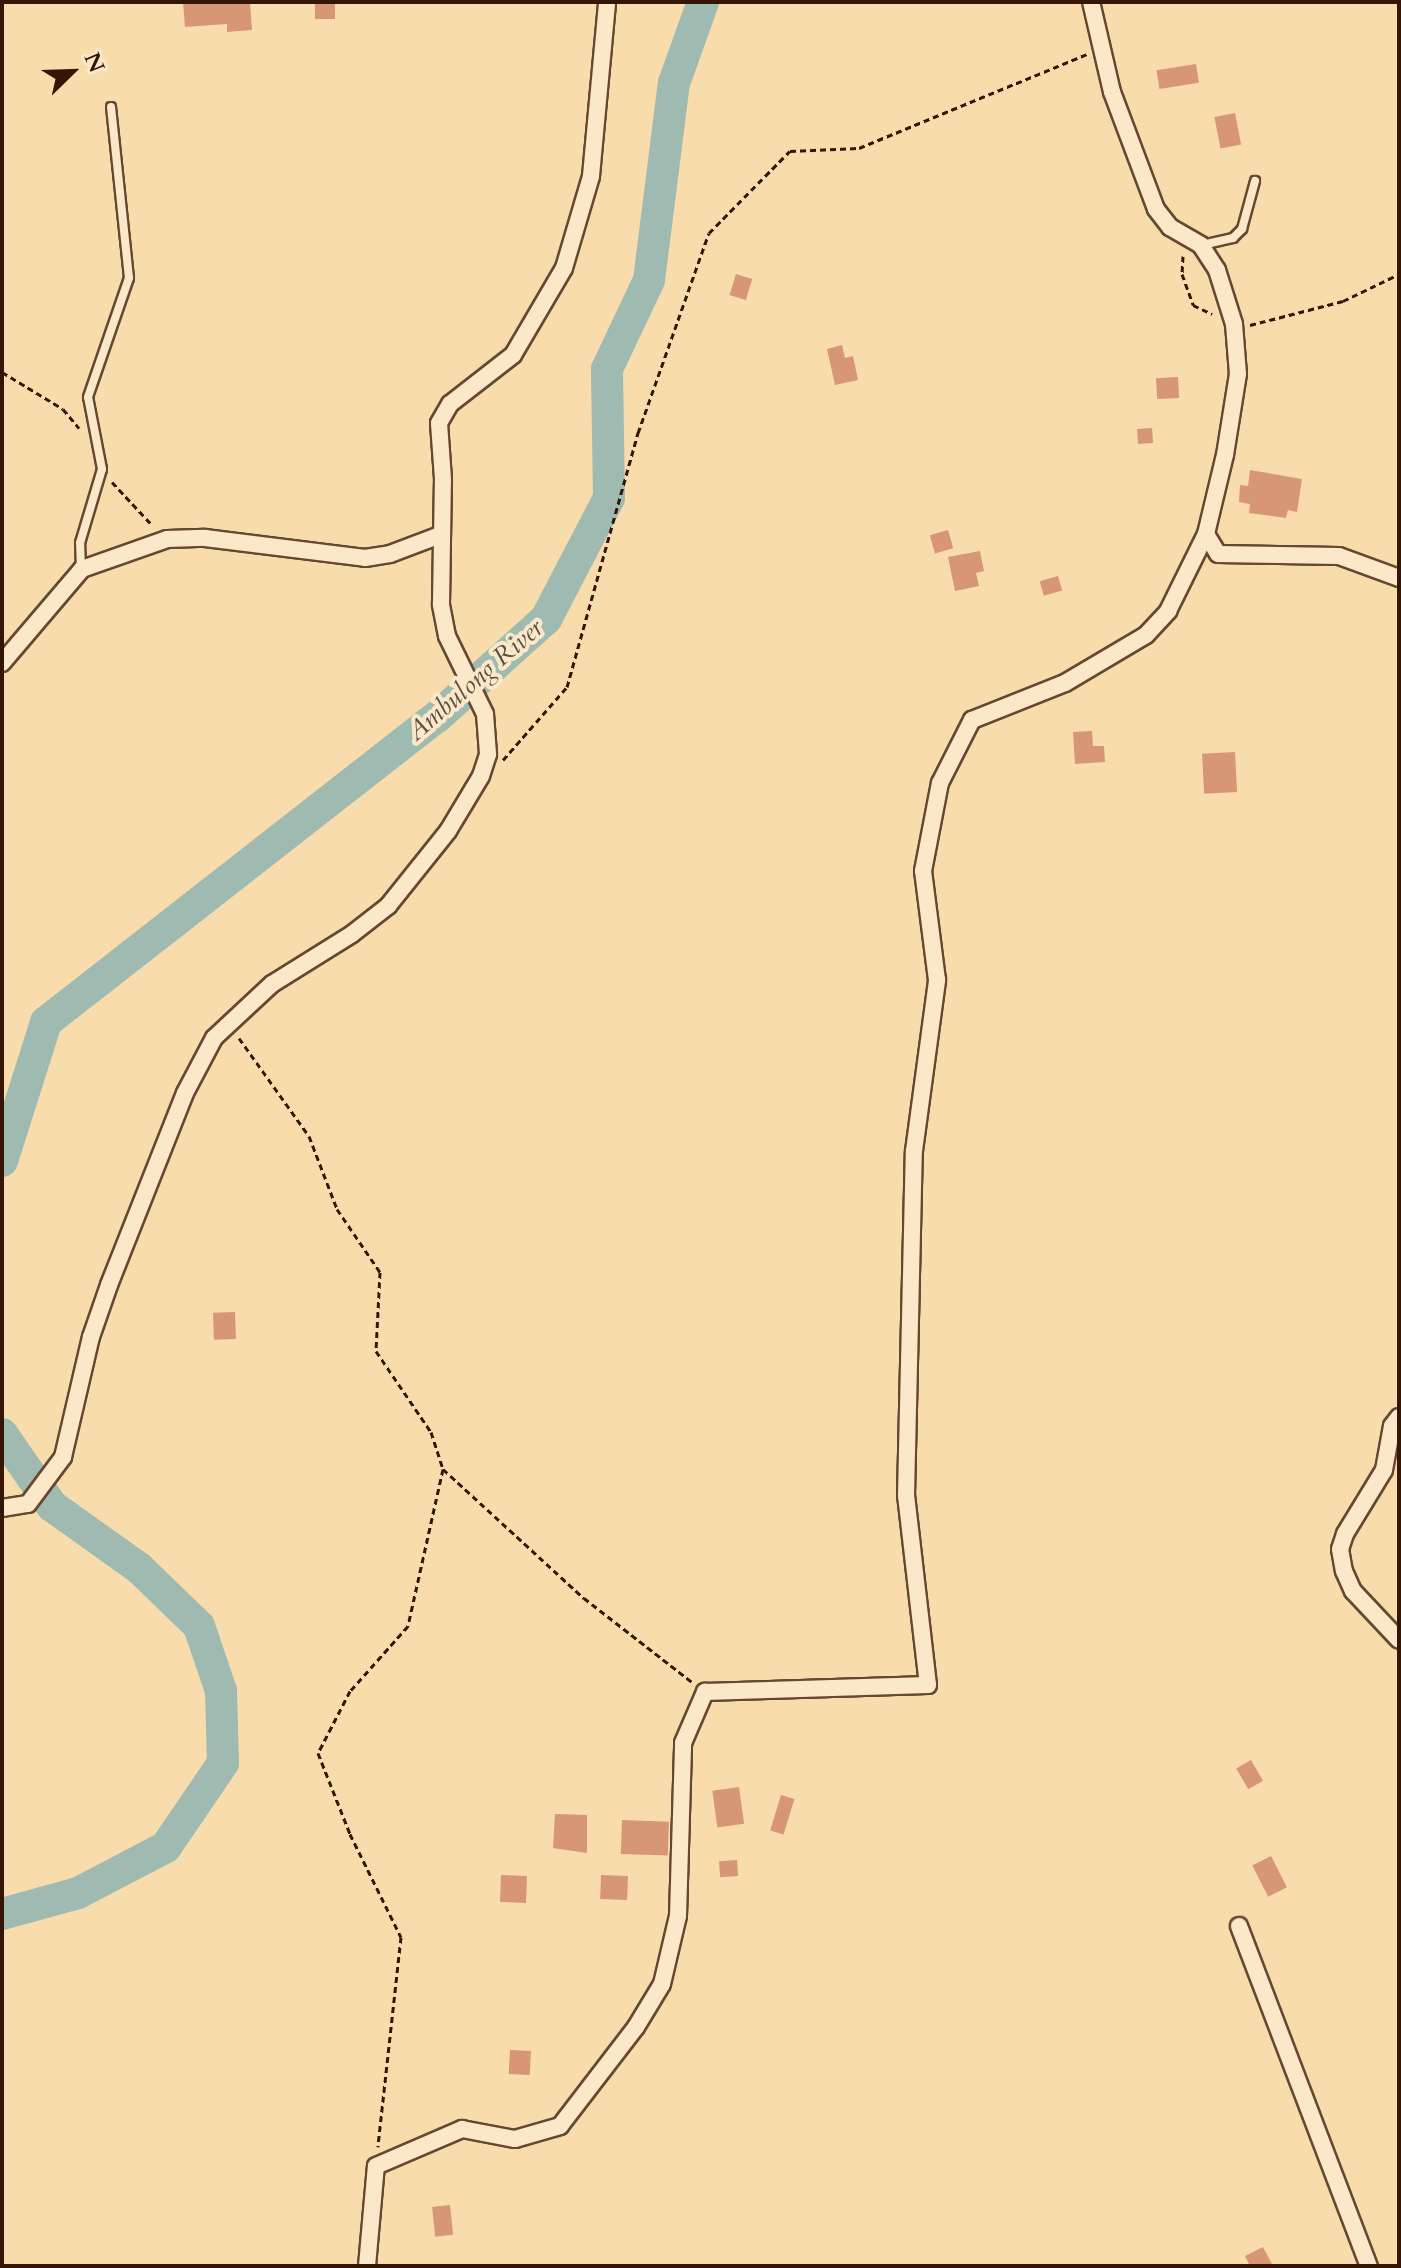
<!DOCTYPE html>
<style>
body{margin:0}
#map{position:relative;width:1401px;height:2268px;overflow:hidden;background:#f8dcac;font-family:Cardo,serif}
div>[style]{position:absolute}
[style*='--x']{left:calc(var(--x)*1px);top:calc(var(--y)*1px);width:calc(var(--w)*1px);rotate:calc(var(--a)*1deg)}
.river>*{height:32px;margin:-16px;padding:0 16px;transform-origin:16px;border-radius:16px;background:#9fbab1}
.building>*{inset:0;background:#d79775;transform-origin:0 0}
.path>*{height:3px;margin-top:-1.5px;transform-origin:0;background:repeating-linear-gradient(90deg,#351606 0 6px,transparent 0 10px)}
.roads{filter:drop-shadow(2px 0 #664830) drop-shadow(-2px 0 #664830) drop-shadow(0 2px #664830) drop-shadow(0 -2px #664830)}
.service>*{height:8px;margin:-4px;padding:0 4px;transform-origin:4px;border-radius:4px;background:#fae8c9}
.minor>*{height:16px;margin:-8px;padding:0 8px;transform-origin:8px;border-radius:8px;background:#fae8c9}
span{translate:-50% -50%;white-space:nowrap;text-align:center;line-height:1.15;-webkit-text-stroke:8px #fae8c9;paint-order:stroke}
.water-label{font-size:26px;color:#5a4f42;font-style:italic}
.frame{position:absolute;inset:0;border:4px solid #351606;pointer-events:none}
.north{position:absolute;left:32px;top:32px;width:80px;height:80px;-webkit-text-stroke:6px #fae8c9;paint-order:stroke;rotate:67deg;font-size:22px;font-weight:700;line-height:32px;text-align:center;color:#351606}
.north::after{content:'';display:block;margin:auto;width:28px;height:36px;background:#351606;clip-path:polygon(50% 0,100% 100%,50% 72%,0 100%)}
</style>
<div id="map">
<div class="river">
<i style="--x:2;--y:1161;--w:146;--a:-72.4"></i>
<i style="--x:46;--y:1022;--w:496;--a:-38"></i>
<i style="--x:437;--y:717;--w:147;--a:-42"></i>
<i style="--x:546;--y:619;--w:136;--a:-62.5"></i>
<i style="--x:609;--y:498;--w:129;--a:-90.9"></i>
<i style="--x:607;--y:369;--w:98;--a:-64.7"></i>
<i style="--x:649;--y:280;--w:199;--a:-82.8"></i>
<i style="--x:674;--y:83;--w:86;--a:-70.3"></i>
<i style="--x:2;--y:1434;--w:88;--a:55.2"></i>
<i style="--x:52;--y:1506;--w:107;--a:35.5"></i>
<i style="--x:139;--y:1568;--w:83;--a:44"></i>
<i style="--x:199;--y:1626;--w:69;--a:71.3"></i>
<i style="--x:221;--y:1691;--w:72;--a:88.4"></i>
<i style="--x:223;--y:1763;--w:102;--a:124.2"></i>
<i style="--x:166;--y:1847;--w:99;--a:152.4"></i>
<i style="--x:78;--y:1893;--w:79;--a:164.6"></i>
</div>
<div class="building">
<i style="clip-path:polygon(183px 2px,250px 2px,252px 30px,227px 32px,227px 24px,185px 27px)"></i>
<i style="left:315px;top:2px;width:20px;height:17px"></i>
<i style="left:1196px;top:64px;width:19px;height:40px;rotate:81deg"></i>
<i style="left:1235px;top:113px;width:32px;height:21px;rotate:79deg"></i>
<i style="left:736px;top:274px;width:17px;height:22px;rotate:17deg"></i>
<i style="clip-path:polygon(842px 345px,845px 358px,853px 356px,858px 380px,835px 385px,827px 349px)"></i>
<i style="left:1178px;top:377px;width:21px;height:22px;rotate:87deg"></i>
<i style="left:1152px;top:428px;width:15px;height:15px;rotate:86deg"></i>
<i style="clip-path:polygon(1250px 470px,1302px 479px,1297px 512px,1288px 510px,1286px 518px,1249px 513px,1250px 504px,1239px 502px,1240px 485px,1248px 486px)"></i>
<i style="left:948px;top:530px;width:19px;height:19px;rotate:74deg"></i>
<i style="clip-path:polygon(980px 551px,984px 571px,976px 573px,979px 586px,955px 591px,948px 557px)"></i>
<i style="left:1058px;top:576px;width:15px;height:19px;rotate:74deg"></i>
<i style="clip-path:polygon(1092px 731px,1093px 746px,1104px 746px,1105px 762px,1075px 764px,1073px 732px)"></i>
<i style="left:1235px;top:752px;width:40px;height:33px;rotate:87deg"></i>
<i style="left:235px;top:1312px;width:27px;height:22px;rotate:88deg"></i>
<i style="left:1251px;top:1760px;width:24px;height:17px;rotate:60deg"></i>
<i style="left:739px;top:1787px;width:37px;height:27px;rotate:82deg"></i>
<i style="left:781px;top:1795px;width:14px;height:37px;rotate:17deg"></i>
<i style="clip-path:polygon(555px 1814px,587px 1815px,587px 1853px,553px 1848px)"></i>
<i style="left:622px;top:1820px;width:47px;height:34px;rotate:2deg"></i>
<i style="left:1271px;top:1856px;width:35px;height:21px;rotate:63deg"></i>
<i style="left:737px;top:1860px;width:16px;height:18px;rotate:86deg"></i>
<i style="left:501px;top:1875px;width:26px;height:27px;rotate:2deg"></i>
<i style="left:601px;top:1875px;width:27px;height:24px;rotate:2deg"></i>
<i style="left:510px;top:2050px;width:21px;height:24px;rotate:3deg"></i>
<i style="left:450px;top:2205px;width:30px;height:18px;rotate:84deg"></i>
<i style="clip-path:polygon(1263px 2247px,1273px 2266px,1250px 2266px,1245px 2256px)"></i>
</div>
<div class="path">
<i style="--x:1183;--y:256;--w:18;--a:93"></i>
<i style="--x:1182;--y:274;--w:33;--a:70"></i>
<i style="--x:1193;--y:305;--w:21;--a:25"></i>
<i style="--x:1250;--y:325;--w:96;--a:-14.5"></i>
<i style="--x:1343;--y:301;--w:62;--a:-25.7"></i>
<i style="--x:2;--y:372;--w:71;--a:31.2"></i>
<i style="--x:63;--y:409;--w:25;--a:50"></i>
<i style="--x:112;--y:482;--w:60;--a:47"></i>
<i style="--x:503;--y:760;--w:97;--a:-48.8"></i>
<i style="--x:567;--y:687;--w:264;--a:-74.4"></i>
<i style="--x:638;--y:433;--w:212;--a:-70.5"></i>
<i style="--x:709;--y:233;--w:115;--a:-45.4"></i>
<i style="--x:790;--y:151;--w:69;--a:-2.5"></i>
<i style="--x:859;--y:148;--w:247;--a:-22.4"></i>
<i style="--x:239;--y:1038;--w:120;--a:54.5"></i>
<i style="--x:309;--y:1136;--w:78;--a:69"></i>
<i style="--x:337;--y:1209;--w:76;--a:55.7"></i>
<i style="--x:380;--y:1272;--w:79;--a:92.9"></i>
<i style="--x:376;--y:1351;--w:98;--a:55.8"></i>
<i style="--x:431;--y:1432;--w:39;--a:72"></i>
<i style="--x:443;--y:1469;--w:161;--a:102.6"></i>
<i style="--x:408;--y:1626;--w:87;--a:131.7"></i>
<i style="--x:350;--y:1691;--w:70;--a:117.3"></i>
<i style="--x:318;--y:1753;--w:87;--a:68.4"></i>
<i style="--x:350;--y:1834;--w:115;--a:63.7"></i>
<i style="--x:401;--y:1937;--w:211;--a:96.3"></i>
<i style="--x:443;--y:1469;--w:191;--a:42.5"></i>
<i style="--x:584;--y:1598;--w:137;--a:37.9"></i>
</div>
<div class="roads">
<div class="service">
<i style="--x:1202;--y:245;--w:32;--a:-13"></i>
<i style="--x:1233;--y:238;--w:13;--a:-45"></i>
<i style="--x:1242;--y:229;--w:50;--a:-74.8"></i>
<i style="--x:81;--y:569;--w:26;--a:-92"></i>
<i style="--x:80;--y:543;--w:77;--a:-73.4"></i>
<i style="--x:102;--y:469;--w:73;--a:-101"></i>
<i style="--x:88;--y:397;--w:126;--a:-71"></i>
<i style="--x:129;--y:278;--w:172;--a:-96"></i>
</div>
<div class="minor">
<i style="--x:1206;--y:534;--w:23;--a:59"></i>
<i style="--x:1218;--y:554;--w:121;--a:0.9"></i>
<i style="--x:1339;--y:556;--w:64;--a:20.1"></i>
<i style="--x:2;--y:663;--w:123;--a:-49.6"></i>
<i style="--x:82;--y:569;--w:90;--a:-19.4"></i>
<i style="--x:167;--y:539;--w:38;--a:-2"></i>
<i style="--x:205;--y:538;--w:161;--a:7.1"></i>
<i style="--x:365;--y:558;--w:25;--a:-9"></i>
<i style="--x:390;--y:554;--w:53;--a:-20.8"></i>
<i style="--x:1399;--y:1417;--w:11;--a:128"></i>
<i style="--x:1392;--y:1426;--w:45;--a:100.3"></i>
<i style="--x:1384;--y:1470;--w:75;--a:121.4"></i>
<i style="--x:1345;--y:1534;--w:16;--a:108"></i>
<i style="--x:1340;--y:1549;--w:22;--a:80"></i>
<i style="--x:1344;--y:1571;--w:22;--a:66"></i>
<i style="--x:1353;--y:1591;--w:67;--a:46.8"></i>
<i style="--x:2;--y:1508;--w:26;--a:-9"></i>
<i style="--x:28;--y:1504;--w:59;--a:-53.3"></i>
<i style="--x:63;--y:1457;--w:123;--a:-76.9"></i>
<i style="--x:91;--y:1337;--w:55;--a:-70.9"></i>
<i style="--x:109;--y:1285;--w:206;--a:-68.4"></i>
<i style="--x:185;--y:1093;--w:62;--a:-62.2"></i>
<i style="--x:214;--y:1038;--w:79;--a:-43"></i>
<i style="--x:272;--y:984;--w:94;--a:-32"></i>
<i style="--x:352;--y:934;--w:46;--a:-37.9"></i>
<i style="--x:388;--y:906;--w:96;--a:-51.3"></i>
<i style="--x:448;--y:831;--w:64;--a:-59"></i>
<i style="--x:481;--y:776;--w:23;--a:-72"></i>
<i style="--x:488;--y:754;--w:40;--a:-94.3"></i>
<i style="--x:485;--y:714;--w:87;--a:-116"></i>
<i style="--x:447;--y:636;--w:33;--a:-101"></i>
<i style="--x:441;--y:604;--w:125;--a:-89.1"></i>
<i style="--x:443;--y:479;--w:56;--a:-94.1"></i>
<i style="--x:439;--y:423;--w:22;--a:-60"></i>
<i style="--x:450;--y:404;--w:80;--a:-37.9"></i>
<i style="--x:513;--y:355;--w:101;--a:-59.6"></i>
<i style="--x:564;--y:268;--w:96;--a:-73.6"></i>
<i style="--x:591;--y:176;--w:175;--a:-84.7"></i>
<i style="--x:1239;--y:1926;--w:364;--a:69.1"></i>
<i style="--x:367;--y:2266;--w:100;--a:-84.9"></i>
<i style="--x:376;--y:2166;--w:94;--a:-23.3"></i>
<i style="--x:462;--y:2129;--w:54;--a:10.7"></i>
<i style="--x:515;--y:2139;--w:47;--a:-16.1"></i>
<i style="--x:560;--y:2126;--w:125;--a:-52.5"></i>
<i style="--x:636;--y:2027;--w:50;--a:-58.8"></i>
<i style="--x:662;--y:1984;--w:70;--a:-76.8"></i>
<i style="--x:678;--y:1916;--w:173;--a:-88.3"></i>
<i style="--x:683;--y:1743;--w:56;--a:-66.7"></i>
<i style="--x:705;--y:1692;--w:223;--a:-1.8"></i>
<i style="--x:928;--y:1685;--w:190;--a:-96.6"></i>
<i style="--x:906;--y:1496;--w:345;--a:-88.7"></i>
<i style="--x:914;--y:1151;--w:173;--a:-82.3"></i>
<i style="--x:937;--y:980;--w:110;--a:-97.3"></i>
<i style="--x:923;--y:871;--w:90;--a:-79.1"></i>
<i style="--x:940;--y:783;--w:71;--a:-63.1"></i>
<i style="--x:972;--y:720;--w:100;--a:-21.7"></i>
<i style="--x:1065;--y:683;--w:94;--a:-30.7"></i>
<i style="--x:1146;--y:635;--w:33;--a:-47"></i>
<i style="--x:1168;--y:611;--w:86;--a:-63.7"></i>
<i style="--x:1206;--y:534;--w:81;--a:-76.5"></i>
<i style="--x:1225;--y:455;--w:82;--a:-80.9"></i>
<i style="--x:1238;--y:374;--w:50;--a:-94.6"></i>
<i style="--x:1234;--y:324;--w:57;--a:-107.5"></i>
<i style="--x:1217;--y:270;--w:30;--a:-123"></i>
<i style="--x:1201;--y:245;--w:36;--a:-150"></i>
<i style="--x:1170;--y:227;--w:23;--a:-128"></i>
<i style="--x:1156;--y:209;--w:125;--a:-110.6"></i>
<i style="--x:1112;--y:92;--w:92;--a:-103.1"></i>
</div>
</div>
<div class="water-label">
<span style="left:475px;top:680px;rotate:-41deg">Ambulong River</span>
</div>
<div class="frame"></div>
<div class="north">N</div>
</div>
